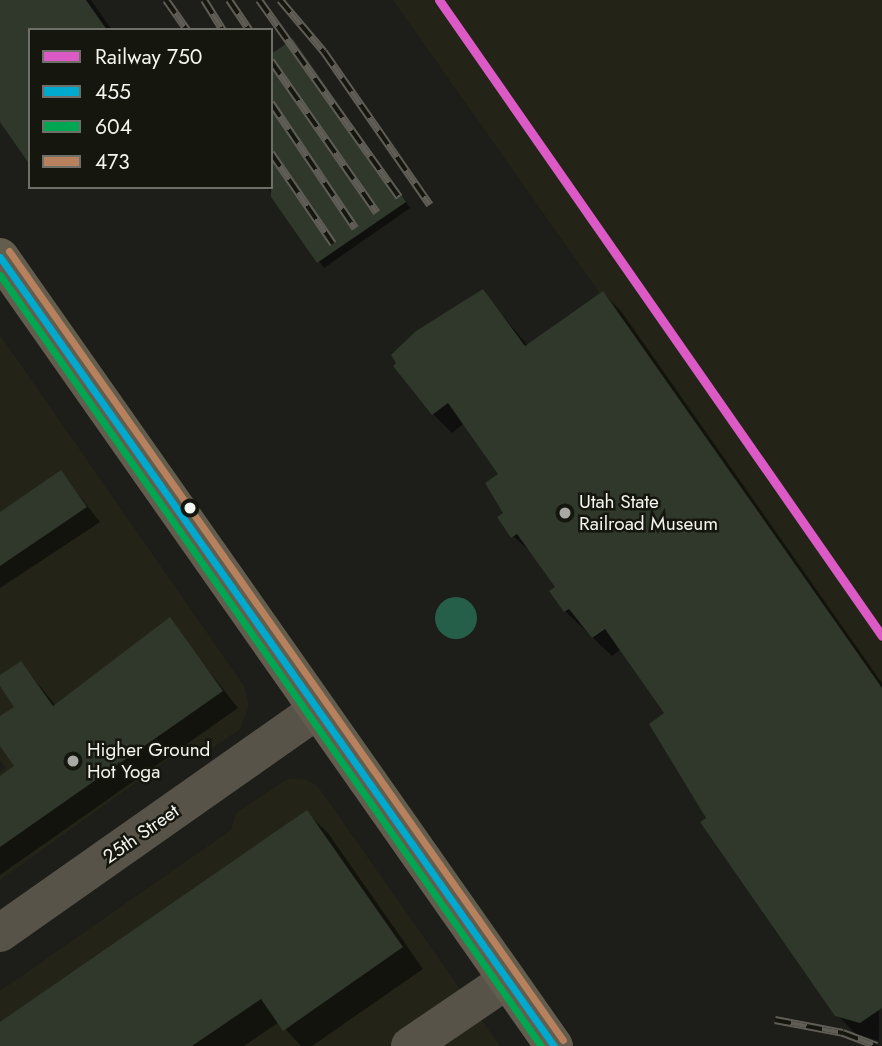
<!DOCTYPE html>
<style>
body{margin:0}
#map{position:relative;width:882px;height:1046px;overflow:hidden;background:#1d1d19;font-family:Jost,sans-serif}
div>[style]{position:absolute}
[style*='--x']{left:calc(var(--x)*1px);top:calc(var(--y)*1px);width:calc(var(--w)*1px);rotate:calc(var(--a)*1deg)}
.built>*{inset:0;background:#232417}
.water>*{inset:0;background:#265f49}
.round{border-radius:50%}
.shadow>*{inset:0;background:#0007}
.building>*{inset:0;background:#2f382b}
.minor>*{height:38px;margin:-19px;padding:0 19px;transform-origin:19px;border-radius:19px;background:#585348}
.major>*{height:38px;margin:-19px;padding:0 19px;transform-origin:19px;border-radius:19px;background:#635d4e}
.rail>*{height:8px;margin-top:-4px;transform-origin:0;background:repeating-linear-gradient(90deg,#15160e 0 16px,#5f5d55 0 32px);box-sizing:border-box;border-block:2px solid #5f5d55}
.bus-1>*{height:7px;margin:-3.5px;padding:0 3.5px;transform-origin:3.5px;border-radius:3.5px;background:#00a9ce}
.bus-2>*{height:7px;margin:-3.5px;padding:0 3.5px;transform-origin:3.5px;border-radius:3.5px;background:#00a651}
.bus-3>*{height:7px;margin:-3.5px;padding:0 3.5px;transform-origin:3.5px;border-radius:3.5px;background:#b6815c}
.rail-1>*{height:9px;margin:-4.5px;padding:0 4.5px;transform-origin:4.5px;border-radius:4.5px;background:#db5ac5}
.dots>*{width:19px;height:19px;translate:-50% -50%;box-sizing:border-box;border:4px solid #15160e;border-radius:50%}
span{translate:-50% -50%;white-space:nowrap;text-align:center;line-height:1.15;-webkit-text-stroke:5px #15160e;paint-order:stroke}
.poi-label{font-size:19px;color:#f4f5ef}
.left{translate:0 -50%;text-align:left}
.street-label{font-size:19px;color:#f4f5ef}
.legend{position:absolute;left:28px;top:28px;width:245px;height:161px;box-sizing:border-box;background:#15160e;border:2px solid #6e6f68;margin:0;padding:9px 12px;list-style:none;font-size:21px;color:#f4f5ef}
.legend li{display:flex;align-items:center;gap:14px;height:35px}
.legend b{width:35px;border:2px solid #6e6f68}
</style>
<div id="map">
<div class="built">
<i style="clip-path:polygon(393px 0,882px 0,882px 694px)"></i>
<i style="clip-path:polygon(0 335px,244px 686px,249px 705px,240px 729px,199px 758px,176px 754px,0 880px,0 773px,6px 768px,0 760px)"></i>
<i style="clip-path:polygon(303px 778px,317px 785px,500px 1046px,0 1046px,0 991px,231px 830px,236px 813px,287px 779px)"></i>
</div>
<div class="water">
<i class="round" style="left:435px;top:597px;width:42px;height:42px"></i>
</div>
<div class="shadow">
<i style="clip-path:polygon(0 0,91px 0,112px 30px,30px 30px,0 119px)"></i>
<i style="clip-path:polygon(298px 47px,410px 208px,324px 268px,267px 187px,271px 187px)"></i>
<i style="clip-path:polygon(483px 292px,528px 346px,603px 293px,621px 311px,882px 683px,879px 1041px,856px 1034px,836px 1014px,708px 819px,667px 714px,621px 649px,612px 656px,565px 611px,552px 592px,557px 587px,533px 554px,513px 536px,501px 474px,464px 423px,452px 433px,433px 414px)"></i>
<i style="clip-path:polygon(61px 472px,100px 522px,0 588px,0 515px)"></i>
<i style="clip-path:polygon(169px 620px,238px 708px,0 875px,0 778px,16px 767px,0 743px,0 718px,17px 707px,0 677px,21px 663px,56px 706px)"></i>
<i style="clip-path:polygon(306px 812px,328px 833px,423px 969px,312px 1046px,301px 1046px,279px 1022px,244px 1046px,0 1046px,0 1024px)"></i>
</div>
<div class="building">
<i style="clip-path:polygon(0 0,86px 0,107px 30px,30px 30px,30px 165px,0 122px)"></i>
<i style="clip-path:polygon(293px 39px,406px 202px,317px 263px,271px 197px,271px 54px)"></i>
<i style="clip-path:polygon(483px 289px,525px 346px,603px 291px,882px 688px,882px 1008px,860px 1023px,835px 1016px,700px 822px,706px 818px,649px 724px,664px 713px,605px 629px,592px 638px,569px 609px,564px 612px,549px 591px,555px 587px,517px 534px,511px 538px,497px 517px,503px 513px,485px 483px,498px 474px,448px 403px,432px 415px,393px 366px,396px 363px,391px 355px,416px 331px)"></i>
<i style="clip-path:polygon(61px 470px,87px 507px,0 566px,0 512px)"></i>
<i style="clip-path:polygon(170px 617px,223px 691px,0 847px,0 776px,14px 766px,0 746px,0 716px,14px 707px,0 686px,0 675px,21px 661px,53px 706px)"></i>
<i style="clip-path:polygon(307px 810px,403px 947px,283px 1031px,261px 999px,192px 1046px,0 1046px,0 1022px)"></i>
</div>
<div class="minor">
<i style="--x:0;--y:933;--w:388;--a:-35.1"></i>
<i style="--x:410;--y:1046;--w:117;--a:-34.2"></i>
</div>
<div class="major">
<i style="--x:0;--y:257;--w:964;--a:54.93"></i>
</div>
<div class="rail">
<i style="--x:166;--y:0;--w:37;--a:55"></i>
<i style="--x:204;--y:0;--w:36;--a:58"></i>
<i style="--x:229;--y:0;--w:36;--a:56"></i>
<i style="--x:259;--y:0;--w:242;--a:54.6"></i>
<i style="--x:280;--y:0;--w:68;--a:49.8"></i>
<i style="--x:324;--y:52;--w:186;--a:55.3"></i>
<i style="--x:271;--y:61;--w:185;--a:55.1"></i>
<i style="--x:271;--y:103;--w:151;--a:56.1"></i>
<i style="--x:271;--y:153;--w:110;--a:55.7"></i>
<i style="--x:775;--y:1020;--w:69;--a:10.8"></i>
<i style="--x:843;--y:1033;--w:36;--a:21"></i>
</div>
<div class="bus-1">
<i style="--x:0;--y:257;--w:964;--a:54.93"></i>
</div>
<div class="bus-2">
<i style="--x:0;--y:275;--w:942;--a:54.94"></i>
</div>
<div class="bus-3">
<i style="--x:9;--y:251;--w:964;--a:54.93"></i>
</div>
<div class="rail-1">
<i style="--x:439;--y:0;--w:775;--a:55.14"></i>
</div>
<div class="dots">
<i style="left:190px;top:508px;background:#f4f5ef"></i>
<i style="left:565px;top:513px;background:#a9a9a4"></i>
<i style="left:73px;top:761px;background:#a9a9a4"></i>
</div>
<div class="poi-label">
<span class="left" style="left:579px;top:513px">Utah State<br>Railroad Museum</span>
<span class="left" style="left:87px;top:761px">Higher Ground<br>Hot Yoga</span>
</div>
<div class="street-label">
<span style="left:141px;top:834px;rotate:-35deg">25th Street</span>
</div>
<ul class="legend">
<li><b style="height:9px;background:#db5ac5"></b>Railway 750</li>
<li><b style="height:9px;background:#00a9ce"></b>455</li>
<li><b style="height:9px;background:#00a651"></b>604</li>
<li><b style="height:9px;background:#b6815c"></b>473</li>
</ul>
</div>
